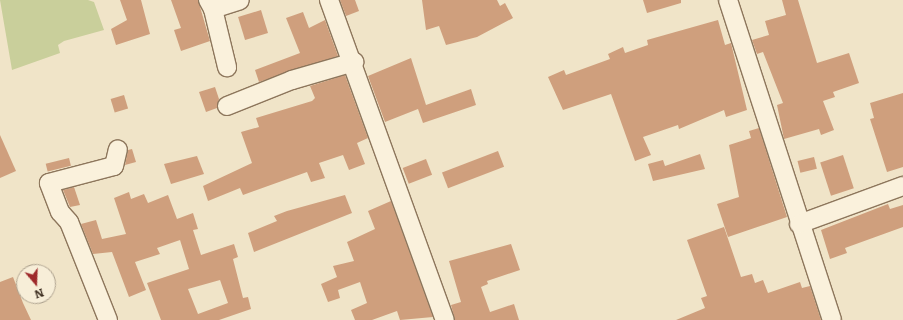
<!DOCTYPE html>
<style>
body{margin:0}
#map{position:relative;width:903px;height:320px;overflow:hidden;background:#f0e4c8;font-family:Literata,serif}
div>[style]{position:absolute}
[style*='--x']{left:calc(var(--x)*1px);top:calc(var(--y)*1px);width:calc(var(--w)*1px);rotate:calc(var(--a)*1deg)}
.green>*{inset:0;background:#c9cf9b}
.building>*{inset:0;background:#cf9f7d;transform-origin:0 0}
.roads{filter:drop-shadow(1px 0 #8d765c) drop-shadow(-1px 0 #8d765c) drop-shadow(0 1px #8d765c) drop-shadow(0 -1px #8d765c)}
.minor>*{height:18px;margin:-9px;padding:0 9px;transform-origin:9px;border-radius:9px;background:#faf1dc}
span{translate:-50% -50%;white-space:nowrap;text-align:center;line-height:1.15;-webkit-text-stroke:3px #f7eed8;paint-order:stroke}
.north{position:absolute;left:16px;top:264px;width:40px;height:40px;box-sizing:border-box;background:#f7eed8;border:1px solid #ada18e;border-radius:50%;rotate:161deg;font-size:11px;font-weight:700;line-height:16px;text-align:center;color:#3d2e20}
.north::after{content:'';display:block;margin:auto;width:14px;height:18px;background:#9e2a2b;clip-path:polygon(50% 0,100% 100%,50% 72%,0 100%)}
</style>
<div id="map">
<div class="green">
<i style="clip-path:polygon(0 0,88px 0,94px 2px,104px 30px,64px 41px,58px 45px,60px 53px,12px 70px)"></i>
</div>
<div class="building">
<i style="clip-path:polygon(120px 0,141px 0,150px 34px,116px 45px,111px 29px,127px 20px)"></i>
<i style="clip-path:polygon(171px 0,198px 0,210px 41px,181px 51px,174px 30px,181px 28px)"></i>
<i style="clip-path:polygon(340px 0,355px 0,359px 11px,346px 16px)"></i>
<i style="clip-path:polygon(422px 0,497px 0,500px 6px,505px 3px,513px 18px,477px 37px,446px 45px,439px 26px,426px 30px)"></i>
<i style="clip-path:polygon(643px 0,681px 0,681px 3px,647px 13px)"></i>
<i style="clip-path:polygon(782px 0,798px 0,817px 63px,849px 53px,859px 83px,833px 92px,835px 97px,823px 101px,834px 130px,821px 135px,819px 129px,784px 139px,777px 105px,783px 103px,763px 52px,757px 54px,752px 40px,769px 35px,765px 21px,786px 15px)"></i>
<i style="left:261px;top:10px;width:24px;height:24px;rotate:73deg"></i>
<i style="clip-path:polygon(303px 12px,309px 28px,325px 20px,338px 56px,259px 82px,255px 70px,300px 53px,286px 18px)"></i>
<i style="clip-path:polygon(718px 20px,725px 45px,731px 43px,747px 110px,726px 117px,724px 110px,679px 129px,678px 125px,643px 137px,651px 155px,635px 161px,611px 94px,563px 110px,548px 77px,564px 70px,566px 75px,610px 59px,608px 54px,623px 47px,625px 53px,648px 45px,647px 40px)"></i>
<i style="clip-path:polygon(411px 58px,426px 105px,471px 89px,476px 105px,423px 123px,418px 109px,385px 122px,368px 76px)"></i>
<i style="clip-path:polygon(345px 75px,368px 138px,357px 143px,365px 164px,349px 170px,343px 155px,319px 163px,325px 178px,311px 182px,307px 172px,243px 195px,240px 188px,208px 201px,203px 186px,252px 163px,241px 132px,259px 127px,256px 118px,312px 101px,315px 98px,310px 86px)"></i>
<i style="clip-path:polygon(215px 87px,219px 99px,217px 108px,206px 112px,199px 92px)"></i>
<i style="clip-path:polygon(903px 93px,903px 167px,887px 172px,870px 119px,874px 118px,870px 103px)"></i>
<i style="left:124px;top:95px;width:14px;height:14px;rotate:73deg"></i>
<i style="clip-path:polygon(759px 128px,787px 217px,728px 237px,717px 204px,739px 197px,729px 145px,751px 138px,749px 131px)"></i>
<i style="clip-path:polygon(0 135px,16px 171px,0 178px)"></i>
<i style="clip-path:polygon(132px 149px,136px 162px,125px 165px,128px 150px)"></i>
<i style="left:498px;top:151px;width:17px;height:60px;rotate:69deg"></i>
<i style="clip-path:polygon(700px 154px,705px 169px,653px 181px,648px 164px,663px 160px,665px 166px)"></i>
<i style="left:843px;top:155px;width:35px;height:24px;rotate:72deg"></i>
<i style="clip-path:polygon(197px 156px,204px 174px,171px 184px,164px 164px)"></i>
<i style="left:814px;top:157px;width:12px;height:17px;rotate:76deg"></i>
<i style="left:69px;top:158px;width:8px;height:24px;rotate:76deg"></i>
<i style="left:426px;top:159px;width:17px;height:25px;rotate:69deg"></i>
<i style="clip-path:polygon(74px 187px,80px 205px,70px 207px,63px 190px)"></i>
<i style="clip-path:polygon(evenodd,129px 192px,131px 199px,144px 194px,148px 203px,168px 195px,177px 219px,193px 213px,198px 229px,193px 230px,201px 255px,234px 244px,238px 257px,233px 259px,243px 298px,248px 297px,251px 309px,219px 320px,161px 320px,147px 283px,189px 269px,180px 240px,157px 248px,160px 254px,135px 262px,146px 290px,129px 297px,112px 252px,93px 254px,81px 224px,96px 220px,102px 239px,126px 234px,114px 198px,129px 192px,220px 280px,228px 303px,198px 314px,188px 289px,220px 280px)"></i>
<i style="clip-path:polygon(345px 195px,352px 213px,254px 252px,248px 233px,277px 221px,274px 216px,287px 211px)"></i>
<i style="clip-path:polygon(391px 201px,433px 317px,400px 320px,397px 311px,372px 320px,355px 320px,351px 310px,367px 303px,360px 282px,338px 290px,340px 298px,328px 302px,321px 284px,337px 277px,333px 266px,354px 261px,347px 242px,375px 229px,368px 211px)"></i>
<i style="clip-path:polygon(888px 204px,890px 209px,903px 205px,903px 227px,845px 248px,847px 253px,830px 259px,821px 230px)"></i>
<i style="clip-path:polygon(724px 227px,741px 277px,752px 274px,755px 283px,763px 280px,768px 293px,800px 282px,802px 288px,810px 286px,821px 320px,676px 320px,705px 308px,701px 298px,707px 296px,687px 240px)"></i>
<i style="clip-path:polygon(511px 244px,520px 270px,487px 281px,488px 284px,481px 287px,490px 312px,514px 304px,519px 320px,455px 320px,451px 305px,461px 302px,449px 261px)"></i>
<i style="clip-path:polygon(13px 277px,23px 303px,31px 320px,0 320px,0 282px)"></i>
</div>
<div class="roads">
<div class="minor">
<i style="--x:208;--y:0;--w:10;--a:61"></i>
<i style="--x:213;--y:9;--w:28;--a:-18"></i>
<i style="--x:329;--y:0;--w:340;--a:70.1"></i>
<i style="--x:728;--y:0;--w:336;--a:72"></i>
<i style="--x:213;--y:9;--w:60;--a:76.4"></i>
<i style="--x:227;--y:106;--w:70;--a:-21.8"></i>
<i style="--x:292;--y:80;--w:65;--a:-16.2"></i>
<i style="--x:799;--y:224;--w:111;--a:-20.1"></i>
<i style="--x:108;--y:320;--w:105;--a:-111.7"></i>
<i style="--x:69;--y:222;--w:13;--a:-132"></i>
<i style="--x:60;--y:212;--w:31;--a:-111"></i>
<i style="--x:49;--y:183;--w:67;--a:-14.7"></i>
<i style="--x:114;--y:166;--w:17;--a:-77"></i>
</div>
</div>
<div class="north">N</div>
</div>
